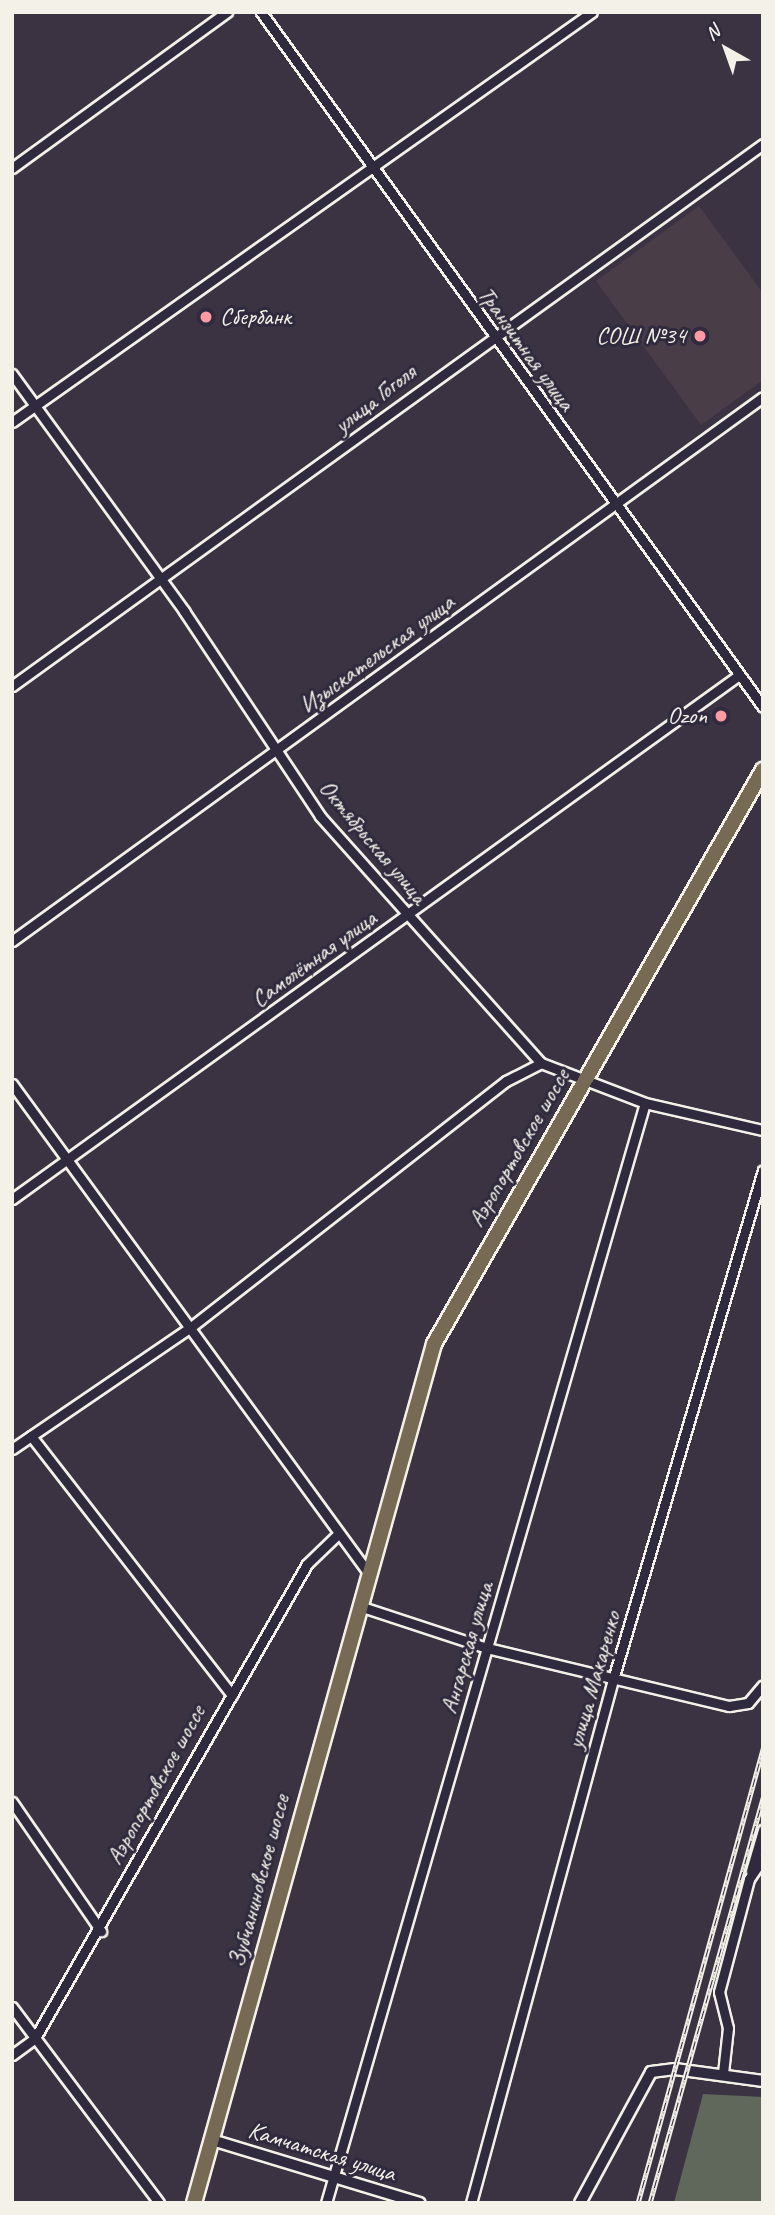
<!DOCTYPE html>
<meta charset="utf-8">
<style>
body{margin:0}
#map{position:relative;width:775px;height:2215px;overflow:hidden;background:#3b3342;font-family:Caveat,sans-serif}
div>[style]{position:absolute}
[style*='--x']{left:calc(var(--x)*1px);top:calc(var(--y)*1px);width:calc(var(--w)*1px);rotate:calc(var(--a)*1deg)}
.built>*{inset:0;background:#493e48}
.green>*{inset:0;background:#60685c}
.roads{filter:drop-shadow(2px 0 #f4f1e8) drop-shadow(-2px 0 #f4f1e8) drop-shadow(0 2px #f4f1e8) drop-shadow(0 -2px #f4f1e8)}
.minor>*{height:9px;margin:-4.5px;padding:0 4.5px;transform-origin:4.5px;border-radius:4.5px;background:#2f2a3d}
.tertiary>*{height:10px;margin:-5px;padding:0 5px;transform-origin:5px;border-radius:5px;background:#2f2a3d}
.primary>*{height:14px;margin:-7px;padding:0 7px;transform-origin:7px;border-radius:7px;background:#766a54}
.rail>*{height:5px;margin-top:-2.5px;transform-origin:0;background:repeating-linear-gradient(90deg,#2f2a3d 0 8px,#f4f1e8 0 16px);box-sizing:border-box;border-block:2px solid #f4f1e8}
.dots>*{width:19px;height:19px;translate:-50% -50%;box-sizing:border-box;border:4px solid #2f2a3d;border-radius:50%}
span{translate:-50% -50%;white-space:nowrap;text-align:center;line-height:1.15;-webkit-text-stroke:6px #2f2a3d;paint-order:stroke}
.poi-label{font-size:24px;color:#f4f1e8}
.left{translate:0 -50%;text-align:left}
.right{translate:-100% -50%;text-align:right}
.street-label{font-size:24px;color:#f4f1e8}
.frame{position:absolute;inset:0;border:14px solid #f4f1e8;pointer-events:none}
.north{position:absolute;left:691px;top:14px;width:70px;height:70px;-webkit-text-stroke:5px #2f2a3d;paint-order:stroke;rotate:320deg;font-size:19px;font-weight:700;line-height:28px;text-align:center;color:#f4f1e8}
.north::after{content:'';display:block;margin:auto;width:24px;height:32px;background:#f4f1e8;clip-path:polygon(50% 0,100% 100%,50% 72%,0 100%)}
</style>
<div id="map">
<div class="built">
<i style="clip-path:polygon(699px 206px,763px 293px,763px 380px,701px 425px,596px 281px)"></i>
</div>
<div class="green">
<i style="clip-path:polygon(703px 2094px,763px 2097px,763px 2203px,674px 2203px)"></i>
</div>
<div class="roads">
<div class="minor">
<i style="--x:261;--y:12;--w:857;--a:54.16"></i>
<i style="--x:12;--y:168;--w:266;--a:-36"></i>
<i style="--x:12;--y:374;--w:293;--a:54"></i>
<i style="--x:184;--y:611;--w:246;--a:56.4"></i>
<i style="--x:320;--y:816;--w:331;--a:48.2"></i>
<i style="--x:541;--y:1063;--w:111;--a:21"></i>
<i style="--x:645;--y:1103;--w:121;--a:12.9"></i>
<i style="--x:12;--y:422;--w:710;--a:-35.26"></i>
<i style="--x:12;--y:686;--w:926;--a:-35.82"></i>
<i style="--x:12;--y:941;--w:927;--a:-35.92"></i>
<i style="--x:12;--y:1084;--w:603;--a:53.91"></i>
<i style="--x:12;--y:1199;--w:896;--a:-35.78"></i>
<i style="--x:31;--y:1436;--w:328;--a:52.2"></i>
<i style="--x:12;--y:1449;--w:217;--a:-34.3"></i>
<i style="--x:191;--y:1327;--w:400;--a:-38"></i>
<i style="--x:506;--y:1081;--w:39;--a:-27"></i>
<i style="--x:359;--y:1606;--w:135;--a:18.2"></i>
<i style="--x:487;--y:1648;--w:249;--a:13.5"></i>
<i style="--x:729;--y:1706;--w:19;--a:-9"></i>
<i style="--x:748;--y:1703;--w:23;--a:-50"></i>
<i style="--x:12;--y:1802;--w:157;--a:55.4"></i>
<i style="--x:751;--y:1871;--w:43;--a:-73.7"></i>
<i style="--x:12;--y:2007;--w:245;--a:53.1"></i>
<i style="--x:12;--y:2055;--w:29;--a:-36"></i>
<i style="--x:35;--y:2038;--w:546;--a:-60.15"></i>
<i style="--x:307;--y:1564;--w:42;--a:-44"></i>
<i style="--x:723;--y:2073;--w:45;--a:-83.7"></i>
<i style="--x:728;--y:2028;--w:37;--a:-104"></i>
<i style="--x:719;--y:1992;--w:117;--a:-75.1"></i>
<i style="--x:749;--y:1879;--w:25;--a:-56"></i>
<i style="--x:326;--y:2203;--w:1145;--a:-73.83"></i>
<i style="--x:471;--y:2203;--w:546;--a:-74.82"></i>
<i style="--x:614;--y:1676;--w:527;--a:-73.59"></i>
</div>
<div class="tertiary">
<i style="--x:212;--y:2140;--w:217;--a:16.9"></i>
<i style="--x:580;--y:2203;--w:149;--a:-61.5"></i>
<i style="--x:651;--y:2072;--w:24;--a:-7"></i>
<i style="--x:675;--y:2069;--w:89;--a:7.8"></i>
</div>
<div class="primary">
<i style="--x:194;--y:2203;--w:892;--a:-74.39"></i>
<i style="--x:434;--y:1344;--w:662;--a:-60.18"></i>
</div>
</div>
<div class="rail">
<i style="--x:638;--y:2203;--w:472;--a:-74.6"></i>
<i style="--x:650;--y:2203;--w:421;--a:-74.4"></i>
</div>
<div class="dots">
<i style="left:206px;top:317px;background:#ff9aa2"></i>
<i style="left:700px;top:336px;background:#ff9aa2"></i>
<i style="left:721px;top:716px;background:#ff9aa2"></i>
</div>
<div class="poi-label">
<span class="left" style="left:220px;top:317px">Сбербанк</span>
<span class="right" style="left:686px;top:336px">СОШ №34</span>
<span class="right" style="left:707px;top:716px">Ozon</span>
</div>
<div class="street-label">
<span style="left:526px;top:349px;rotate:54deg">Транзитная улица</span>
<span style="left:375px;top:399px;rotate:-38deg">улица Гоголя</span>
<span style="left:377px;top:654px;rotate:-36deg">Изыскательская улица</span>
<span style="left:373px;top:842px;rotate:50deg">Октябрьская улица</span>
<span style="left:314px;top:959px;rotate:-36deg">Самолётная улица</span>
<span style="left:519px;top:1148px;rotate:-60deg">Аэропортовское шоссе</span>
<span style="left:467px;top:1648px;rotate:-74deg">Ангарская улица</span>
<span style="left:594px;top:1680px;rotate:-74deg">улица Макаренко</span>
<span style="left:156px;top:1785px;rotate:-61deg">Аэропортовское шоссе</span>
<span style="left:259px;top:1881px;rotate:-75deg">Зубчаниновское шоссе</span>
<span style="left:322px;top:2152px;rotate:17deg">Камчатская улица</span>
</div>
<div class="frame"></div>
<div class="north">N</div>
</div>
